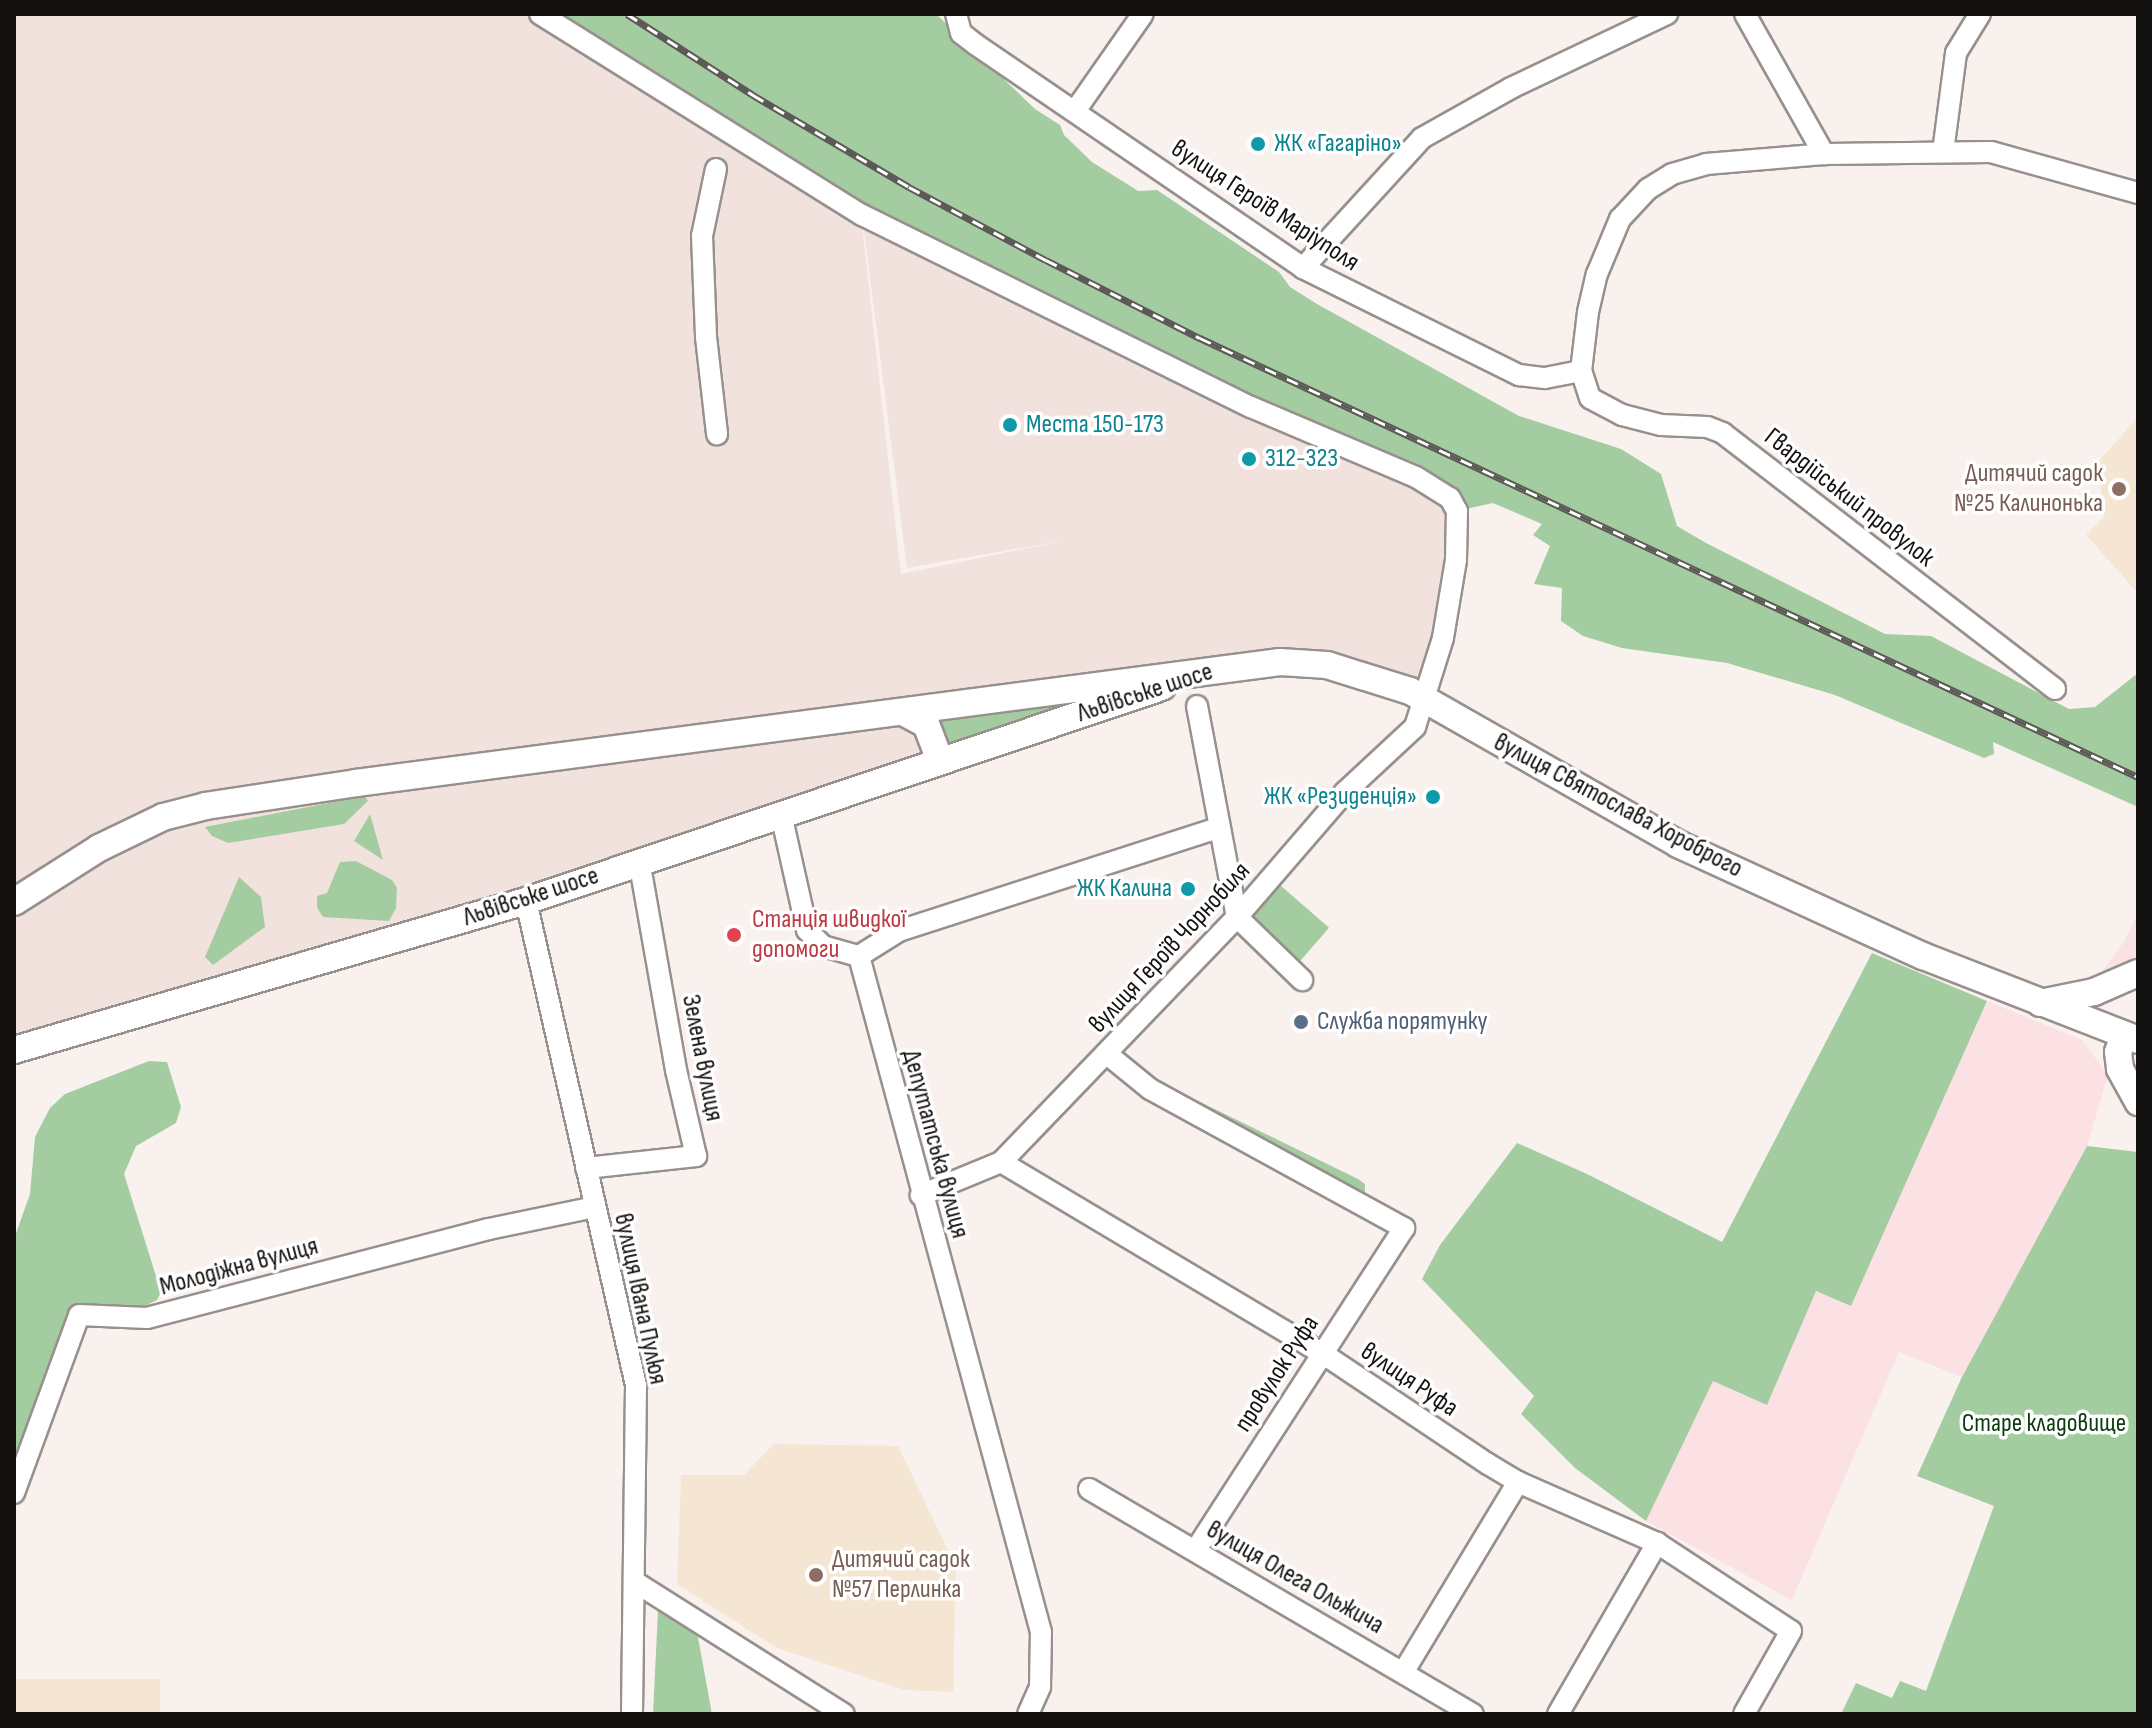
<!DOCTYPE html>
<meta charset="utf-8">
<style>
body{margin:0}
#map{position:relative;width:2152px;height:1728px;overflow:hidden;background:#f9f1ee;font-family:"Sofia Sans Condensed",sans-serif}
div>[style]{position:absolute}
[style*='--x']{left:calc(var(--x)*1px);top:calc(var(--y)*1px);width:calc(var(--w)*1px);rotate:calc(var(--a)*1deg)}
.built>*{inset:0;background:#f2e2dd;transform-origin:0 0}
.industrial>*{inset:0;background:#fce1e4}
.education>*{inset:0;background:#f5e6d3;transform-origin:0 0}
.green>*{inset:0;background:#a3cda1;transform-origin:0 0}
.roads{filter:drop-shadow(2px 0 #97908d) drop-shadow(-2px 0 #97908d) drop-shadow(0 2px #97908d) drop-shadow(0 -2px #97908d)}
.minor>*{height:20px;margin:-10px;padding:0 10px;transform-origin:10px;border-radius:10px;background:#fff}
.major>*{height:26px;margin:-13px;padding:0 13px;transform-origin:13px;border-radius:13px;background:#fff}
.rail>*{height:7px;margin-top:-3.5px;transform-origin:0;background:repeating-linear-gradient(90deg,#fff 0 12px,#5d5957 0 24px);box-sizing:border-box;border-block:2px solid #5d5957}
.dots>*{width:22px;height:22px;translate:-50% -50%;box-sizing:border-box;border:4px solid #fff;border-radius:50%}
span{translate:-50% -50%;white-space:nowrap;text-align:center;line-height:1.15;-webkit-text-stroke:7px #fff;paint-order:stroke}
.culture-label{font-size:26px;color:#0d838f}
.left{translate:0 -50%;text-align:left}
.right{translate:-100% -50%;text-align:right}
.street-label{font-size:26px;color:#141211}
.education-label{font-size:26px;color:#785e54}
.health-label{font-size:26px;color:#be3a42}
.service-label{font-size:26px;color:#4e5e75}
.park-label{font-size:26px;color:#0c3b0f}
.frame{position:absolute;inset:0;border:16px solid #141211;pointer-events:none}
</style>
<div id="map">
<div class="built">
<i style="clip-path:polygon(14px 14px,529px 14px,862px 225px,901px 574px,1067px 540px,907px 568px,862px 215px,1416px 477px,1457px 511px,1429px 689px,1382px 668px,1328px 656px,1280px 654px,524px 895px,14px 1043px)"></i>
<i style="left:531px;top:934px;width:267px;height:9px;rotate:77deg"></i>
</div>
<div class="industrial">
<i style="clip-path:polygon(2138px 913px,2138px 965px,2095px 982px,2125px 940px)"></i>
<i style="clip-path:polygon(1987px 1001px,2082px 1040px,2108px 1075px,2087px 1146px,1962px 1377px,1899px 1352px,1792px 1600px,1646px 1521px,1713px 1380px,1767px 1405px,1816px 1290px,1851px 1305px)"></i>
</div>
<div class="education">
<i style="clip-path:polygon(2138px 417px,2138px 593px,2086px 535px,2104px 517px,2098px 462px)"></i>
<i style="clip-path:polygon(774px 1444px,898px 1446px,956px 1567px,953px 1692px,905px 1690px,777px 1648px,677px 1584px,681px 1475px,744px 1475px)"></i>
<i style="left:14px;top:1679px;width:146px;height:35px"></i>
</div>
<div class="green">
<i style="clip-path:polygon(540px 14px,936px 14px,1035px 109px,1060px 125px,1064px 135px,1092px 162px,1138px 191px,1157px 190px,1279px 272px,1290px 287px,1317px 304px,1519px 416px,1621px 449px,1661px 474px,1677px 526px,1706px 543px,1885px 634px,1931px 636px,2069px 709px,2095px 707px,2138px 673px,2138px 807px,1993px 742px,1994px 754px,1984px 758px,1835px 695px,1727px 663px,1622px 648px,1583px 636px,1561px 621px,1562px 588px,1534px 584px,1550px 546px,1533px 535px,1542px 524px,1493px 503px,1457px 511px,1450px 498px,862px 215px)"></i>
<i style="clip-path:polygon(1226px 666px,940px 761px,916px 718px)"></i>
<i style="clip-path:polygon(365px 796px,368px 801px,344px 824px,228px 843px,212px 836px,205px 827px)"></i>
<i style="clip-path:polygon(370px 814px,383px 860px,354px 841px)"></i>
<i style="clip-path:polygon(356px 861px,392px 880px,397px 888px,396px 908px,389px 921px,323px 917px,317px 907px,317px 896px,327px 893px,340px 862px)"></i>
<i style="clip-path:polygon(239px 877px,261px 897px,265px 927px,213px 965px,205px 957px)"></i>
<i style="left:1280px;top:885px;width:65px;height:50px;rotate:41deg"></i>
<i style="clip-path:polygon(1872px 953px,1987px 1001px,1851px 1306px,1816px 1291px,1767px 1405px,1713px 1381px,1646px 1521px,1575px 1468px,1521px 1414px,1534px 1396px,1422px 1279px,1440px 1245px,1517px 1143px,1587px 1174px,1722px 1242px)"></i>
<i style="clip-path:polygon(149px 1061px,167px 1062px,181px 1107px,176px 1123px,136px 1146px,124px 1174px,161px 1292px,157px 1300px,145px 1306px,77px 1306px,14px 1480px,14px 1239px,30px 1194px,35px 1137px,50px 1108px,65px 1094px)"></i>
<i style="clip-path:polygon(1161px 1083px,1358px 1179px,1365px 1184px,1365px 1195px)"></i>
<i style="clip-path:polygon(2087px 1146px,2138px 1152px,2138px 1714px,1841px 1714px,1856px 1683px,1892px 1698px,1900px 1681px,1926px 1691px,1994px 1506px,1917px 1476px,1962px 1377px)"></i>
<i style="clip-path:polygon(658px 1610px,697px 1632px,712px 1714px,653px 1714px)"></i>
</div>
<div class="roads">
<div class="minor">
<i style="--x:540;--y:14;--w:380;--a:32"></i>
<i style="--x:862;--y:215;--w:434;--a:26.3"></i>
<i style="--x:1251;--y:407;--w:179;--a:23"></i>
<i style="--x:1416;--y:477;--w:40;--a:32"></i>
<i style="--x:1450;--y:498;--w:15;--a:62"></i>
<i style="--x:1457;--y:511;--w:49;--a:91.2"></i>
<i style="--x:1456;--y:560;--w:79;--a:99.5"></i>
<i style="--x:1443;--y:638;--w:93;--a:107.5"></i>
<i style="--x:1415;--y:727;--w:96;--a:137.1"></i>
<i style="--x:1345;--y:792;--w:165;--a:130.8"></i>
<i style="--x:1237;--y:917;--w:340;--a:133.9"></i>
<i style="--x:1001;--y:1162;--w:87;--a:157.6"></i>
<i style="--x:956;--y:14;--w:20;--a:75"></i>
<i style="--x:961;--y:33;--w:18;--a:38"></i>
<i style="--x:975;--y:44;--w:397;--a:34.3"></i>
<i style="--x:1303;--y:268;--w:241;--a:26.4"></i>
<i style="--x:1519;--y:375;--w:26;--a:7"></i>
<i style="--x:1545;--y:378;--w:37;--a:-11"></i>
<i style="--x:1745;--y:14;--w:161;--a:60.6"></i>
<i style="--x:1075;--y:111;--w:118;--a:-55"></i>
<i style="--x:1943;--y:152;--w:100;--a:-82.5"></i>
<i style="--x:1956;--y:53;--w:46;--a:-58.4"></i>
<i style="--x:716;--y:169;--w:68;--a:101.8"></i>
<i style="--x:702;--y:236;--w:101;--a:87.7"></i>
<i style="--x:706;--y:337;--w:98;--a:83.5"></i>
<i style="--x:1303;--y:268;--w:176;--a:-47.5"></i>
<i style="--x:1422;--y:138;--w:102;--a:-29.3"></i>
<i style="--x:1511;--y:88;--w:173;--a:-25.4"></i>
<i style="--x:2055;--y:689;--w:419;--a:-142.4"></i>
<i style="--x:1723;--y:433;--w:17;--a:-159"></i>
<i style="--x:1707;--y:427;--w:46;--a:-177.5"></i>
<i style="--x:1661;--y:425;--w:40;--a:-165.6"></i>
<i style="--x:1622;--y:415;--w:36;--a:-152"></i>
<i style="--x:1590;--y:398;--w:28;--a:-108"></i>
<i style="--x:1581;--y:371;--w:59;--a:-83.2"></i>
<i style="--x:1588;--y:312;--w:39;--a:-77"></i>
<i style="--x:1597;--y:274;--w:60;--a:-67.3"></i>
<i style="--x:1620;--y:219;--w:41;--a:-47"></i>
<i style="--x:1648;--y:189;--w:28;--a:-32"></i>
<i style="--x:1672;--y:174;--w:35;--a:-16"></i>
<i style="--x:1706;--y:164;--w:118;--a:-4.8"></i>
<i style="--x:1824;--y:154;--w:167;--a:-0.7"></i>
<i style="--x:1991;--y:152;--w:153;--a:15.6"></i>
<i style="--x:1197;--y:706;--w:215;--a:79.3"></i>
<i style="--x:1237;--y:917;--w:91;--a:44.1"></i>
<i style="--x:781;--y:814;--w:119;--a:77.4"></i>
<i style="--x:807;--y:930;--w:23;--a:45"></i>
<i style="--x:823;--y:946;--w:37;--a:16"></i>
<i style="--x:526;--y:901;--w:497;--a:77.2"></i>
<i style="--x:636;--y:1386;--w:328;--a:90.7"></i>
<i style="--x:1107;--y:1054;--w:55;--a:39.1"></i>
<i style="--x:1150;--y:1089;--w:290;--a:28.7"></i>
<i style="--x:1404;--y:1228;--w:382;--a:122.9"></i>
<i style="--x:1001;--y:1162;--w:374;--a:30.8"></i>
<i style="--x:1322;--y:1353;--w:200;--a:33.8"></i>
<i style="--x:1488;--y:1464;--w:35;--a:31"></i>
<i style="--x:1518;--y:1482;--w:152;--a:23.7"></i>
<i style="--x:1657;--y:1543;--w:160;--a:33.3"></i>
<i style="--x:1791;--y:1631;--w:95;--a:119.5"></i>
<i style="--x:586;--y:1168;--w:111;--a:-6.2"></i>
<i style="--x:696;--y:1156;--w:88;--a:-103.1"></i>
<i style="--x:676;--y:1070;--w:212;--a:-100"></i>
<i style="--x:1089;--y:1489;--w:445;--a:30.4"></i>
<i style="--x:14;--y:1493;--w:189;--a:-69.9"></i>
<i style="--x:79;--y:1315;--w:68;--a:2.5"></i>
<i style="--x:147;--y:1318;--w:353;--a:-14.6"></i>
<i style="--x:489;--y:1229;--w:108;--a:-11.7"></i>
<i style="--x:635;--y:1582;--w:247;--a:32.3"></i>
<i style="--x:1404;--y:1671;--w:221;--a:-58.9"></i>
<i style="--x:1028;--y:1714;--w:30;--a:-66"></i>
<i style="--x:1040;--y:1687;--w:55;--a:-89"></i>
<i style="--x:1041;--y:1632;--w:700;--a:-105.07"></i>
<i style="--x:859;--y:956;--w:47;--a:-32"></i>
<i style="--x:899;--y:931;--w:334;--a:-17.9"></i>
<i style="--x:1558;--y:1714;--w:198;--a:-59.9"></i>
</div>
<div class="major">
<i style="--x:903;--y:712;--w:26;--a:28"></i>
<i style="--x:926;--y:724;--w:40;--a:69"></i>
<i style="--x:14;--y:902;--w:101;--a:-32.4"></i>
<i style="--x:99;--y:848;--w:71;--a:-25.8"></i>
<i style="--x:163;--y:817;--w:44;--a:-14.3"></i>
<i style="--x:206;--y:806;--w:152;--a:-8.7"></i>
<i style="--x:356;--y:783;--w:932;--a:-7.46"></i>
<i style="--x:1280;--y:662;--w:47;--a:3.7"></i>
<i style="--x:1327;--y:665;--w:87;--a:17.4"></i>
<i style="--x:1410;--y:691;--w:309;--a:29.7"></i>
<i style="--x:1678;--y:844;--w:269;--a:24.6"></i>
<i style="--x:1923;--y:956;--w:231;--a:21.3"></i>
<i style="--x:2040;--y:1003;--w:55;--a:-11.5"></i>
<i style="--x:2094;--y:992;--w:48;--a:-23.4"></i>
<i style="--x:2124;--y:1035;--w:18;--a:109"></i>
<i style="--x:2118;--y:1052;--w:17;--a:83"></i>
<i style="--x:2120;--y:1069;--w:38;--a:61"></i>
<i style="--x:14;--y:1050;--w:533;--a:-16.23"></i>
<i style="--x:526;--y:901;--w:671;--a:-18.6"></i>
</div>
</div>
<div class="rail">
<i style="--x:627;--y:14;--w:150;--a:32.7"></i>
<i style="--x:753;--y:95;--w:181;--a:30.5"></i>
<i style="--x:909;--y:187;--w:155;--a:28.1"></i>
<i style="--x:1046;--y:260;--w:173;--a:26.9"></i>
<i style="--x:1200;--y:338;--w:1036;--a:25.08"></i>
</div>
<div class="dots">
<i style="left:1258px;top:144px;background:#0f9aa8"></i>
<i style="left:1010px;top:425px;background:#0f9aa8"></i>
<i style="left:1249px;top:459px;background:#0f9aa8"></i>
<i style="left:2119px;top:489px;background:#8d6e63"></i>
<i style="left:1433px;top:797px;background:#0f9aa8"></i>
<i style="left:1188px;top:889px;background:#0f9aa8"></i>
<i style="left:734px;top:935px;background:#e0444e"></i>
<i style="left:1301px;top:1022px;background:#5c6f8a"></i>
<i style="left:816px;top:1575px;background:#8d6e63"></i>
</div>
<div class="culture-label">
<span class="left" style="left:1274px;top:144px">ЖК «Гагаріно»</span>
<span class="left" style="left:1026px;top:425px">Места 150-173</span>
<span class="left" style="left:1265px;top:459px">312-323</span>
<span class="right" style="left:1417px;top:797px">ЖК «Резиденція»</span>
<span class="right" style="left:1172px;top:889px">ЖК Калина</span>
</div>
<div class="street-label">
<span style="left:1265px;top:206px;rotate:33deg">вулиця Героїв Маріуполя</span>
<span style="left:1849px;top:498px;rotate:38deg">Гвардійський провулок</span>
<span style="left:1145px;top:693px;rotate:-18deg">Львівське шосе</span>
<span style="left:1618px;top:806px;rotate:28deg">вулиця Святослава Хороброго</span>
<span style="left:531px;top:897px;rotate:-18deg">Львівське шосе</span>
<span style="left:1170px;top:948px;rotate:-47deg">вулиця Героїв Чорнобиля</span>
<span style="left:702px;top:1058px;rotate:79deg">Зелена вулиця</span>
<span style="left:935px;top:1144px;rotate:75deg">Депутатська вулиця</span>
<span style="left:239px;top:1267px;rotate:-15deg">Молодіжна вулиця</span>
<span style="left:640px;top:1299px;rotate:78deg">вулиця Івана Пулюя</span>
<span style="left:1277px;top:1374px;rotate:-57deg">провулок Руфа</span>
<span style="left:1409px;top:1380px;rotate:34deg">вулиця Руфа</span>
<span style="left:1295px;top:1578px;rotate:30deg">вулиця Олега Ольжича</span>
</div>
<div class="education-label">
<span class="right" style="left:2103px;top:489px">Дитячий садок<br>№25 Калинонька</span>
<span class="left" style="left:832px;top:1575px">Дитячий садок<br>№57 Перлинка</span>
</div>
<div class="health-label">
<span class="left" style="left:752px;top:935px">Станція швидкої<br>допомоги</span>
</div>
<div class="service-label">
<span class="left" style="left:1317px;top:1022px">Служба порятунку</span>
</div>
<div class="park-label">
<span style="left:2044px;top:1424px">Старе кладовище</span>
</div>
<div class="frame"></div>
</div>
